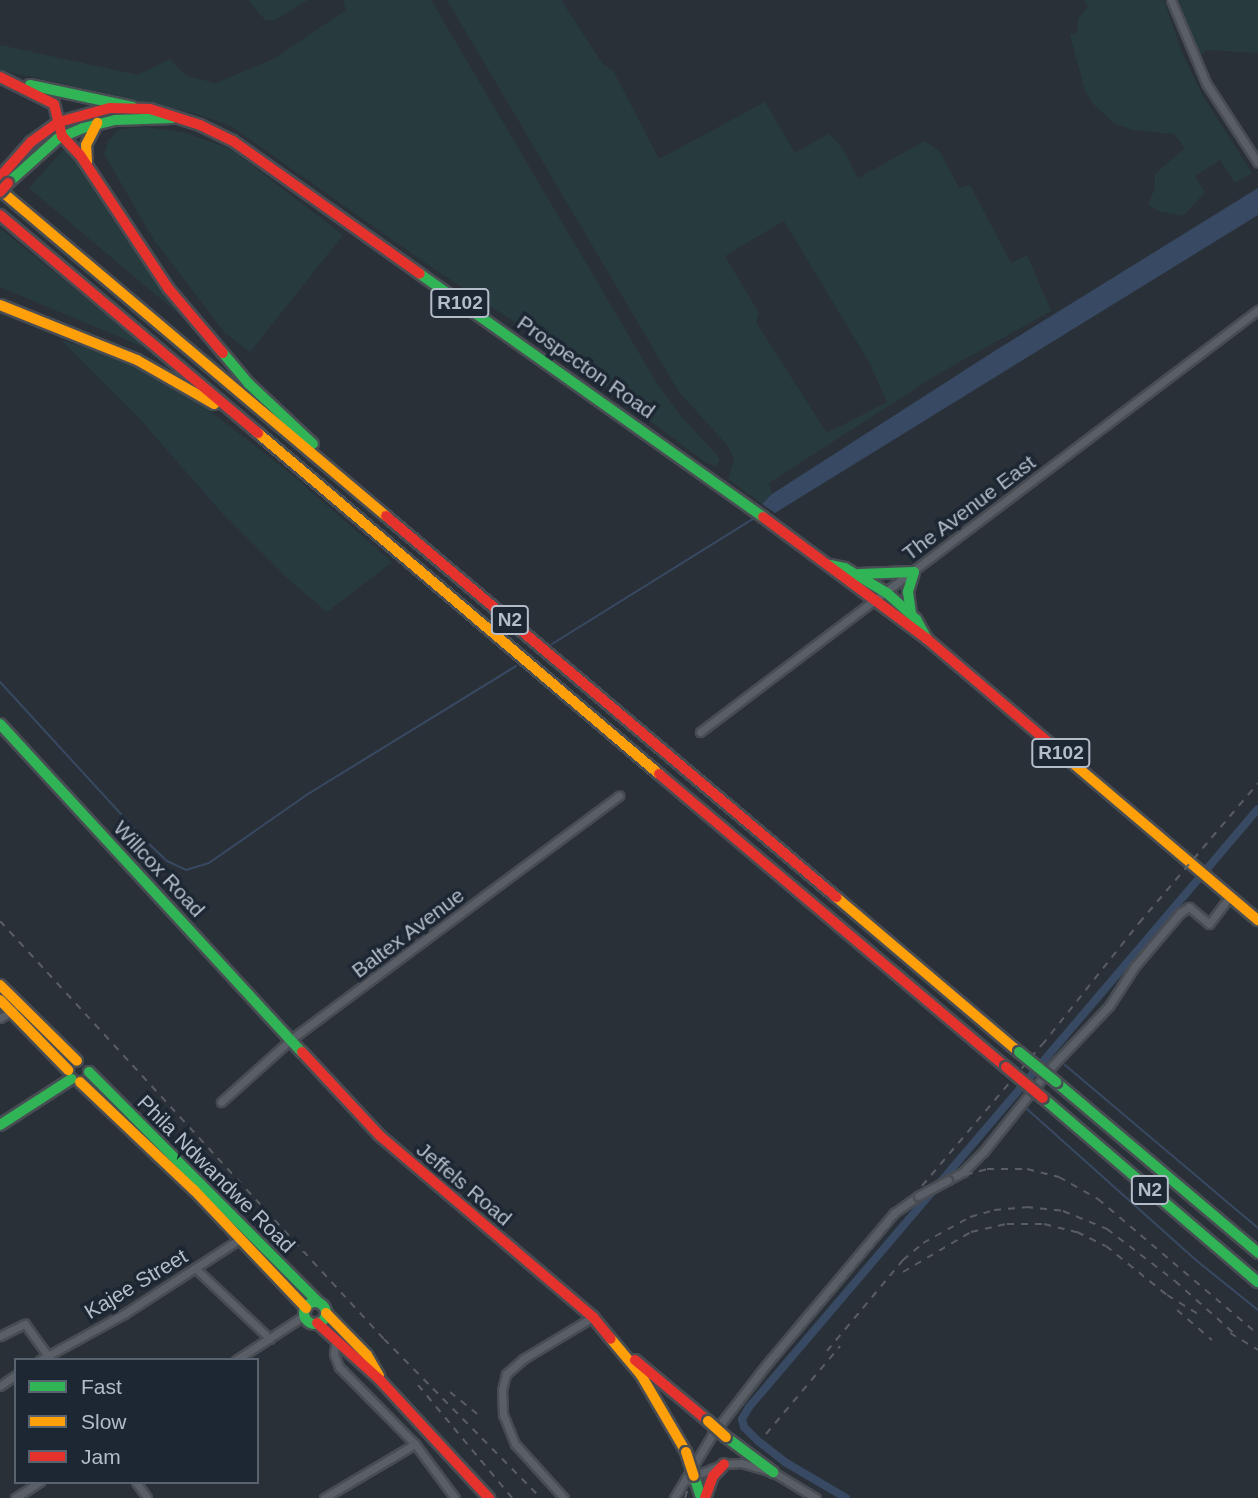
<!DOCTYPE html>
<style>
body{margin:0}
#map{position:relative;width:1258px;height:1498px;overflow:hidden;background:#2a3038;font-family:Helvetica,sans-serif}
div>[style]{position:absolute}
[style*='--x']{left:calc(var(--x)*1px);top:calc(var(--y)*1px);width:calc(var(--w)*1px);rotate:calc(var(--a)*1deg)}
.green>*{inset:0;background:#273a3e}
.water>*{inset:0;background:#384963}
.stream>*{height:2px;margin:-1px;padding:0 1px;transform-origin:1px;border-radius:1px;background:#384963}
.canal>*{height:8px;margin:-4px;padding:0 4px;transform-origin:4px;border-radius:4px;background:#384963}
.roads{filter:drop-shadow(2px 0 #484c53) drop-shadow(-2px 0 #484c53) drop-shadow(0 2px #484c53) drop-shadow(0 -2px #484c53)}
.street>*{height:7px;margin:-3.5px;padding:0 3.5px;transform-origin:3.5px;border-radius:3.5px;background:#5a5e66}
.fast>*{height:10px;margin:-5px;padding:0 5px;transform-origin:5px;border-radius:5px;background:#30b455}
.fast>.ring{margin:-5px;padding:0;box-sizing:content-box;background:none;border:10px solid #30b455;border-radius:50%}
.slow>*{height:10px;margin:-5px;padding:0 5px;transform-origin:5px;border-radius:5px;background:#ff9f0a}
.jam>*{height:10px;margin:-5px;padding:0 5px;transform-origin:5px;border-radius:5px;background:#e5322d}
.rail>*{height:2px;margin-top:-1px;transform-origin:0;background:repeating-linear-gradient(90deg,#595d64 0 7px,transparent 0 14px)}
.bridges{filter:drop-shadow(2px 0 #484c53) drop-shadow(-2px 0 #484c53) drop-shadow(0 2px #484c53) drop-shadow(0 -2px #484c53)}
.street-bridge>*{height:7px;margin:-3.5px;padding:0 3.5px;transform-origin:3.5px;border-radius:3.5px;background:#5a5e66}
.fast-bridge>*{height:10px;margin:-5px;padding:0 5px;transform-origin:5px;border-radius:5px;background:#30b455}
.slow-bridge>*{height:10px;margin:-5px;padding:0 5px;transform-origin:5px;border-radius:5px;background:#ff9f0a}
.jam-bridge>*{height:10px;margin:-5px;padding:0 5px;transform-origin:5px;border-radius:5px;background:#e5322d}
span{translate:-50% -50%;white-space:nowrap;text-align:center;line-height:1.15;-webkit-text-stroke:7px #1d2633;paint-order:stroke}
.shield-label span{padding:2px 5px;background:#1d2633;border:2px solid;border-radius:5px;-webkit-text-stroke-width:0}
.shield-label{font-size:19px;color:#b4bcc9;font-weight:700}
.street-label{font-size:21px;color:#b4bcc9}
.legend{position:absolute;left:14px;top:1358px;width:245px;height:126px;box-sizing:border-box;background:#1d2633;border:2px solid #59626f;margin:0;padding:9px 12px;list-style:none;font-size:21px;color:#b4bcc9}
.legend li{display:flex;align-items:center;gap:14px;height:35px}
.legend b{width:35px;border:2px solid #59626f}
</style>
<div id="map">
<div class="green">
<i style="clip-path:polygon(248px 0,308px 0,275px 20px,265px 20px)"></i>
<i style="clip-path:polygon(343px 0,431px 0,655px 380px,679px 414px,717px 455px,720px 459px,716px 466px,706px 463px,557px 350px,421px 260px,231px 126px,197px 114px,0 70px,0 45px,138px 75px,170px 59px,186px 76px,216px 83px,273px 59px,346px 10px)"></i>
<i style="clip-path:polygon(evenodd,447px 0,561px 0,602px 63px,614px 72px,659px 159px,765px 102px,795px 153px,829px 134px,841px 146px,858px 178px,925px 141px,940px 152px,959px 188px,970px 185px,1011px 263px,1027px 255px,1051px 311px,938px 374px,769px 483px,772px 494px,762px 504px,728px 479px,734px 460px,728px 446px,679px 392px,666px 370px,447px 0,784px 221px,869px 362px,887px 402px,827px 433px,756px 322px,759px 313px,725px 256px,784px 221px)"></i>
<i style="clip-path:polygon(1084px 0,1164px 0,1181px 50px,1201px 93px,1252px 173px,1235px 183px,1220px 160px,1195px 176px,1205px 192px,1183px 216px,1161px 212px,1148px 205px,1155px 188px,1155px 174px,1185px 148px,1174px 134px,1133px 130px,1114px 123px,1093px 104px,1085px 91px,1070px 35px,1077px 32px,1078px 19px,1088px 6px)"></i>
<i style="clip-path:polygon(1179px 0,1258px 0,1258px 53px,1206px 50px,1199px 58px)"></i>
<i style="clip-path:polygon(146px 127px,186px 133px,231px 149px,343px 235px,250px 352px,225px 333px,154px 240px,104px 154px,108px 141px,120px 129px)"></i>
<i style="clip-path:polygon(63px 150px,79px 155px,97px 194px,125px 238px,199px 331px,29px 188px)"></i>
<i style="clip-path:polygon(0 228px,148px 349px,0 287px)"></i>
<i style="clip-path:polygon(61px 340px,111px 355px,163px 381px,206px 408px,290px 473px,392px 562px,327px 612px,286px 577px,222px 513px,139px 418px)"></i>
</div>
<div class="water">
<i style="clip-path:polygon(1258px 188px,1258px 215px,775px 513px,762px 504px,772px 494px,993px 352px)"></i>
</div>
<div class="stream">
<i style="--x:552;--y:644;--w:240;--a:-31.9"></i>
<i style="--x:0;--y:682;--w:207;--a:47.5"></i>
<i style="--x:140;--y:835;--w:37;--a:44"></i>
<i style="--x:167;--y:861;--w:21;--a:25"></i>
<i style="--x:186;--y:870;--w:24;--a:-17"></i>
<i style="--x:209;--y:863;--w:121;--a:-34.9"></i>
<i style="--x:308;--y:794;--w:244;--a:-31.6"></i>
<i style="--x:1065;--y:1065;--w:253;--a:40.2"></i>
<i style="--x:1027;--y:1109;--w:228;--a:41.8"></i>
<i style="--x:1197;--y:1261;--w:78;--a:38.8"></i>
</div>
<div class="canal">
<i style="--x:846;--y:1498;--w:71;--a:-149.5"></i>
<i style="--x:785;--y:1462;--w:33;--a:-142"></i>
<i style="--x:759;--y:1442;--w:21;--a:-135"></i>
<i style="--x:744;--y:1427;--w:8;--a:-104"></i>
<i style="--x:742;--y:1419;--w:14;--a:-60"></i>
<i style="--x:749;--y:1407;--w:785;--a:-49.6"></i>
</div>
<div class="roads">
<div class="street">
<i style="--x:1171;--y:0;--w:90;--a:67.1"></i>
<i style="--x:1206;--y:83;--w:95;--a:57"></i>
<i style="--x:700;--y:732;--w:700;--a:-37.1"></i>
<i style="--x:0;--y:1018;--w:16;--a:-30"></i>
<i style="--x:221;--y:1102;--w:93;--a:-41.9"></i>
<i style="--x:290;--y:1040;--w:410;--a:-36.6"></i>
<i style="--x:948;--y:1180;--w:17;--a:-28"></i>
<i style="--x:963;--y:1172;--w:30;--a:-45"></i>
<i style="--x:984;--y:1151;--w:109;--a:-51.3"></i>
<i style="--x:1052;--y:1066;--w:83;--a:-46.5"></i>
<i style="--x:1109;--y:1006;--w:48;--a:-57"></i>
<i style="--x:1135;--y:966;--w:70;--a:-49.7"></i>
<i style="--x:1180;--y:913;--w:11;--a:-34"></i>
<i style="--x:1189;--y:907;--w:26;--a:40"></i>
<i style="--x:1209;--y:924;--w:35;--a:-53"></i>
<i style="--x:195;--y:1268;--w:103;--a:43.4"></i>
<i style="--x:0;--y:1336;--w:28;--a:-26"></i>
<i style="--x:25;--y:1324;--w:44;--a:54.2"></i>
<i style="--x:336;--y:1339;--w:15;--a:98"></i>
<i style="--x:334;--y:1354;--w:14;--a:69"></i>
<i style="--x:339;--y:1367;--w:108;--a:45.4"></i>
<i style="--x:415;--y:1444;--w:67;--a:53.5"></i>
<i style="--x:40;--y:1360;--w:96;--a:-28.7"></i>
<i style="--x:124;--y:1314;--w:138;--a:-32.9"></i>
<i style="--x:236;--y:1360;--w:82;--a:-33.1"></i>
<i style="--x:0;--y:1386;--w:19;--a:-35"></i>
<i style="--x:694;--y:1476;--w:32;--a:-22"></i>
<i style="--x:724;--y:1464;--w:17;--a:-3"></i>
<i style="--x:741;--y:1463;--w:33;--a:16"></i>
<i style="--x:773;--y:1472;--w:50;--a:31.2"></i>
<i style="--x:136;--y:1482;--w:19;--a:55"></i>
<i style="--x:15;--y:1498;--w:30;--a:-33"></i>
<i style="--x:324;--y:1498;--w:106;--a:-30.7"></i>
<i style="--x:564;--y:1498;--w:73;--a:-132.2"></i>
<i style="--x:515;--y:1444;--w:31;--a:-112"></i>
<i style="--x:503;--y:1415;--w:25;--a:-92"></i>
<i style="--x:502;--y:1390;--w:16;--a:-76"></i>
<i style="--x:506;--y:1374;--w:23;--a:-41"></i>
<i style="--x:523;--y:1359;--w:82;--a:-31"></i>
<i style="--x:674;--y:1498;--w:74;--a:-58.9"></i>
<i style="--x:712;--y:1435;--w:88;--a:-52.4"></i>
<i style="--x:766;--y:1365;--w:199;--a:-49.9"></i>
<i style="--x:894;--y:1213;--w:29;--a:-35"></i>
</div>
<div class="fast">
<i style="--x:30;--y:85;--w:105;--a:12.1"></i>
<i style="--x:8;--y:183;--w:66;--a:-41.9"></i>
<i style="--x:57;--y:139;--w:28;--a:-23"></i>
<i style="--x:83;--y:128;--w:33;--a:-14"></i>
<i style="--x:115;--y:120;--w:57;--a:-2"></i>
<i style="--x:420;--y:274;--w:420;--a:35.3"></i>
<i style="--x:223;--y:353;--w:39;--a:50"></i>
<i style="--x:248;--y:383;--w:89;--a:43.2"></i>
<i style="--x:830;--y:565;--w:15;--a:11"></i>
<i style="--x:845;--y:568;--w:49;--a:30.8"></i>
<i style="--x:887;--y:593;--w:39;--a:42"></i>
<i style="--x:916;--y:619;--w:23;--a:61"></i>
<i style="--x:859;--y:574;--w:55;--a:-2.1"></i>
<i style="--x:914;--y:572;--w:21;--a:107"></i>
<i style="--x:908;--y:592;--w:21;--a:82"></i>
<i style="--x:0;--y:724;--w:446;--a:47.4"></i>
<i style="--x:89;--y:1072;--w:325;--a:45.1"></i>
<i style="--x:1056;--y:1082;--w:265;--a:40.2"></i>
<i style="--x:1043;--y:1098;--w:283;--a:40.6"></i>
<i style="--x:0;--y:1125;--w:85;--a:-32.9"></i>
<i class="ring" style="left:304px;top:1302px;width:12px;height:12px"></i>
<i style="--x:726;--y:1437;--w:59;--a:36.7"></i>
<i style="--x:694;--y:1476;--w:23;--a:72"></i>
</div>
<div class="slow">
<i style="--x:87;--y:162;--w:17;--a:-93"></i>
<i style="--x:86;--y:145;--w:25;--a:-63"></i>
<i style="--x:0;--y:190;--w:505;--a:40.18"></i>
<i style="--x:0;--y:305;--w:148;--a:21.9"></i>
<i style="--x:137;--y:360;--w:89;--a:29.7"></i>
<i style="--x:258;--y:433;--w:526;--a:40.38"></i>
<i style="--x:1062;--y:754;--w:257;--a:40.3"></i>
<i style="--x:836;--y:897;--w:240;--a:40.3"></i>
<i style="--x:0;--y:985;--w:108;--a:44.6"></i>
<i style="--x:0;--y:1000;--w:98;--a:45.8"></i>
<i style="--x:80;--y:1082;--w:157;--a:43.5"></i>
<i style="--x:194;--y:1190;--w:163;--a:46.5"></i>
<i style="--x:326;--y:1313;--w:59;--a:45.7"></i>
<i style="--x:367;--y:1355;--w:24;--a:60"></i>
<i style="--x:611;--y:1339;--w:47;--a:50.2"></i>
<i style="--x:641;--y:1375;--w:89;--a:59.7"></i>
</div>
<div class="jam">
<i style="--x:0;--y:77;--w:60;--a:26.6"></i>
<i style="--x:54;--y:104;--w:33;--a:76"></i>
<i style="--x:62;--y:136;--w:26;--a:47"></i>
<i style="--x:80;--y:155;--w:159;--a:56.5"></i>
<i style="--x:168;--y:288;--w:85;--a:49.8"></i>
<i style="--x:0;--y:177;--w:47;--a:-48.5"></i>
<i style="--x:31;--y:142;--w:34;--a:-36"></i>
<i style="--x:59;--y:122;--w:53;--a:-15.4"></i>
<i style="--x:110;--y:108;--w:40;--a:1.4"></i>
<i style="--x:150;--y:109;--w:52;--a:17.7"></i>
<i style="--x:200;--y:125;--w:37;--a:26"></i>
<i style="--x:233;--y:141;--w:229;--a:35.4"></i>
<i style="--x:0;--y:215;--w:338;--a:40.2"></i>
<i style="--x:386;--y:516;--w:590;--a:40.25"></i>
<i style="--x:763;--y:517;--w:204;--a:36.6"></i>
<i style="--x:927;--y:639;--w:177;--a:40.4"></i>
<i style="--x:659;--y:774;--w:454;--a:40.2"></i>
<i style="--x:302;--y:1052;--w:113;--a:47.1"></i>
<i style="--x:379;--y:1135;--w:281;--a:40.4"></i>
<i style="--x:593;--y:1317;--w:28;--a:51"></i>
<i style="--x:317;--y:1323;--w:85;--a:42.1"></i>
<i style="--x:380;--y:1380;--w:161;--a:47.3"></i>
<i style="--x:635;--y:1360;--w:95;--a:39.9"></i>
<i style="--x:705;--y:1498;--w:23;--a:-70"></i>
<i style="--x:713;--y:1476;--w:16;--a:-47"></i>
</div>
</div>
<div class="rail">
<i style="--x:0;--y:921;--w:568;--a:47.43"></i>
<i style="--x:384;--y:1339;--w:223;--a:45.4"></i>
<i style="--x:919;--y:1197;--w:38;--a:-30"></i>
<i style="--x:952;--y:1178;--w:36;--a:-14"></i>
<i style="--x:987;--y:1169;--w:40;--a:0"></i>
<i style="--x:1027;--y:1169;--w:33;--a:14"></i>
<i style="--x:1059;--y:1177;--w:45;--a:29.4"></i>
<i style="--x:1098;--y:1199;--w:209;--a:40.2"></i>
<i style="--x:903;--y:1272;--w:79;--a:-30.5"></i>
<i style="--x:971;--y:1232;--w:37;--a:-13"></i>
<i style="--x:1007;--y:1224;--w:37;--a:0"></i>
<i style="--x:1044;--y:1224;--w:34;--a:14"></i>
<i style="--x:1077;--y:1232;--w:32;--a:26"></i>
<i style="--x:1106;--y:1246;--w:78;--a:38.8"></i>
<i style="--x:1167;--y:1295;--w:42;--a:31.4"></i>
<i style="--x:1177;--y:1310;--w:46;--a:40.6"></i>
<i style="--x:1230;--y:1333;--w:33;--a:31"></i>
<i style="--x:827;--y:1351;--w:119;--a:-50.1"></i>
<i style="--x:903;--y:1260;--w:26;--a:-40"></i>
<i style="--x:923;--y:1243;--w:54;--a:-29"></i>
<i style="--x:970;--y:1217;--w:25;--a:-16"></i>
<i style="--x:994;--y:1210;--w:32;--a:-5"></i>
<i style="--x:1026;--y:1207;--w:37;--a:6"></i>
<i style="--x:1063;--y:1211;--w:48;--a:22.2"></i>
<i style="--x:1107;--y:1229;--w:86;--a:37.4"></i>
<i style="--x:1175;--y:1281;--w:84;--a:41.6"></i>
<i style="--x:418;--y:1385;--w:147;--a:50.2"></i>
<i style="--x:450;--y:1392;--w:35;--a:39"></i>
<i style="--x:766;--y:1434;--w:115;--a:-49.9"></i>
<i style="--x:685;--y:1498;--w:37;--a:-73"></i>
<i style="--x:696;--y:1463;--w:64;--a:-55.8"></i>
<i style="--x:732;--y:1410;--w:479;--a:-49.7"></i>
<i style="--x:1042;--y:1045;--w:156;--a:-51.5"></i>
<i style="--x:1139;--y:923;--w:184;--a:-49.6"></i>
</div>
<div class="bridges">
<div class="street-bridge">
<i style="--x:918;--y:1196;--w:34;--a:-28"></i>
</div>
<div class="fast-bridge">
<i style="--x:1019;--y:1052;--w:48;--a:39"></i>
</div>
<div class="slow-bridge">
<i style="--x:708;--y:1421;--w:24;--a:42"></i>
<i style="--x:686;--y:1452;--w:25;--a:72"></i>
</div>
<div class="jam-bridge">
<i style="--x:0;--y:192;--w:12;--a:-48"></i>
<i style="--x:1006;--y:1067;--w:48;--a:40"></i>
</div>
</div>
<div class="shield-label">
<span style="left:460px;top:303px">R102</span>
<span style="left:510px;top:620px">N2</span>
<span style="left:1061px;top:753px">R102</span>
<span style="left:1150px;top:1190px">N2</span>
</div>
<div class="street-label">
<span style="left:586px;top:367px;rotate:35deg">Prospecton Road</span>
<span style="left:969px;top:508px;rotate:-37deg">The Avenue East</span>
<span style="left:159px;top:869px;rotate:47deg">Willcox Road</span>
<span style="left:408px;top:933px;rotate:-37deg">Baltex Avenue</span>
<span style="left:216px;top:1174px;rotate:45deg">Phila Ndwandwe Road</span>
<span style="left:464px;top:1184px;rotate:40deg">Jeffels Road</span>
<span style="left:136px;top:1284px;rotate:-31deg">Kajee Street</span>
</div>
<ul class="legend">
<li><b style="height:9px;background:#30b455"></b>Fast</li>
<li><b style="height:9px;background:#ff9f0a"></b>Slow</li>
<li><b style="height:9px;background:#e5322d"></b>Jam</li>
</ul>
</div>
